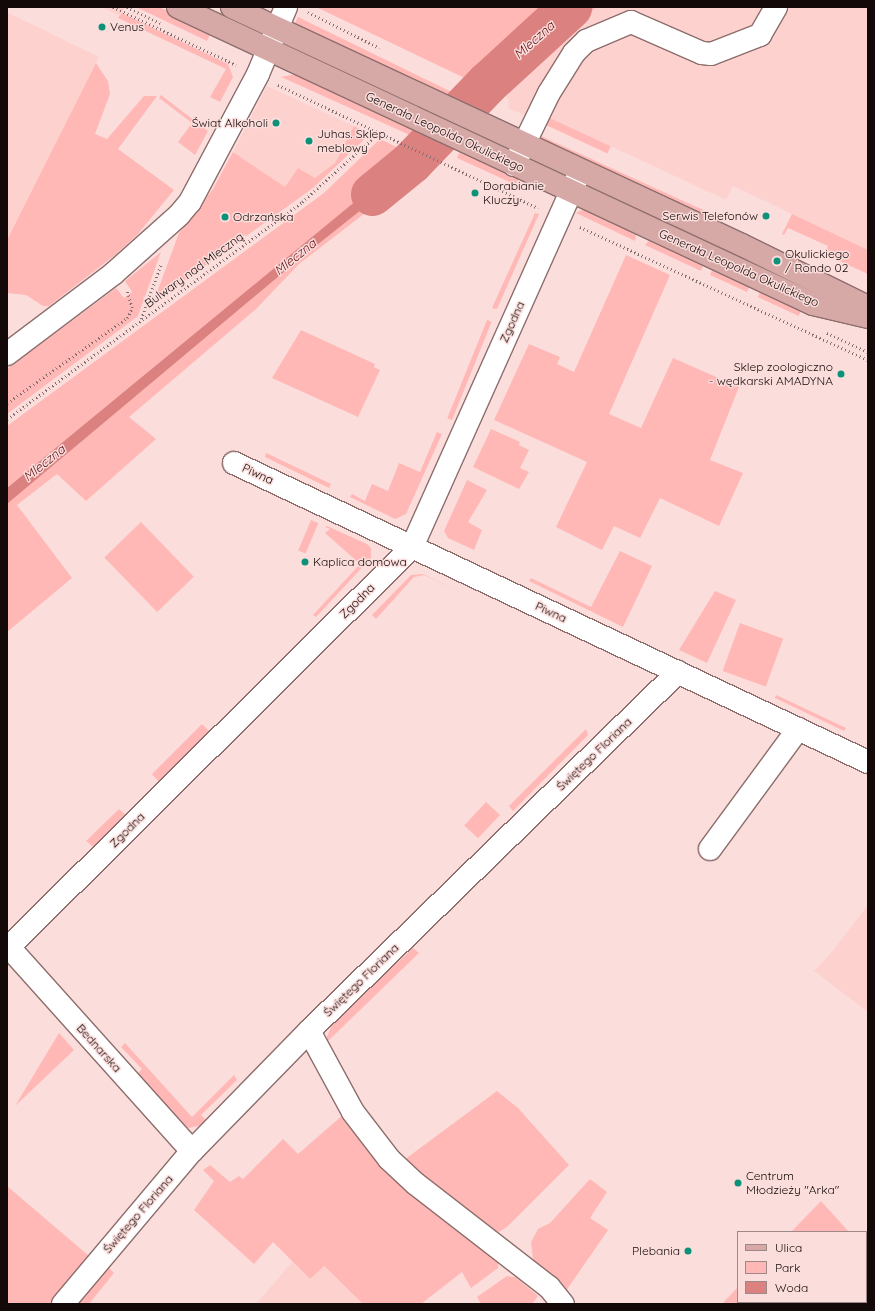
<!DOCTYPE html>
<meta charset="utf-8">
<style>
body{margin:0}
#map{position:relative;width:875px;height:1311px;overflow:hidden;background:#fbdedc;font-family:Quicksand,sans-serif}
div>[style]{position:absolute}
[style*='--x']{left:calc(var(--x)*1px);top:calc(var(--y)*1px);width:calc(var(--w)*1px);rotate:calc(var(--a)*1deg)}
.built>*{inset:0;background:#fdd1ce}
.green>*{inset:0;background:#ffb8b5;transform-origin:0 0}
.water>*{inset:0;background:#db817f}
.river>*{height:43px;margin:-21.5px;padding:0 21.5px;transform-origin:21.5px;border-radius:21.5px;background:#db817f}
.path>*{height:2.5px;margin-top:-1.25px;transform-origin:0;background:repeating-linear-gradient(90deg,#826e6e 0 1px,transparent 0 4px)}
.roads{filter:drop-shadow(1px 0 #8d6e6c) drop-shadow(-1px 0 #8d6e6c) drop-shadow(0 1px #8d6e6c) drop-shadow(0 -1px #8d6e6c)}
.minor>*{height:22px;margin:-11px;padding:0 11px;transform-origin:11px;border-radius:11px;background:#fff}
.major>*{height:22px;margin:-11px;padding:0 11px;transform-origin:11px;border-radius:11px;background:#d6a9a7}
.dots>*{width:11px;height:11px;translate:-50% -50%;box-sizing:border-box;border:2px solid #fbdedc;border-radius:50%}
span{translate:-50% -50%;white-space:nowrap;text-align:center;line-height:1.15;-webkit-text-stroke:3px #fbdedc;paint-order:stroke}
.poi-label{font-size:12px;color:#140909}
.left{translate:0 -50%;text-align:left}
.right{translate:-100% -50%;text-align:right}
.street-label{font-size:12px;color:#140909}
.water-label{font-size:13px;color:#65151b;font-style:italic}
.frame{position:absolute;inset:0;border:8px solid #140909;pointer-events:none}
.legend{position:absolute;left:737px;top:1231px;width:130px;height:72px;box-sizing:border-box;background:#fbdedc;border:1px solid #9f8988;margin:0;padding:5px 7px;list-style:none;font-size:12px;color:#140909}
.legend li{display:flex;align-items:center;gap:8px;height:20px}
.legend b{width:20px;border:1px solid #9f8988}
</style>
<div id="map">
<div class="built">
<i style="clip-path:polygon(101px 7px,125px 7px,120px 16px)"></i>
<i style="clip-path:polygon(597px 7px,868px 7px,868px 250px,733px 186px,726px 200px,529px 108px,525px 115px,509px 109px,508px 98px,501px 94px,564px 34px)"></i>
<i style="clip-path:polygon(7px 12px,99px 57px,7px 240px)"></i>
<i style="clip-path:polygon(267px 86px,354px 126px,335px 163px,315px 178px,285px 187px,233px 152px)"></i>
<i style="clip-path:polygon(868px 905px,868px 1012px,814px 971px,831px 953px)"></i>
<i style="clip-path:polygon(292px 1262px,310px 1279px,323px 1266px,363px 1304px,256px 1304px)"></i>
</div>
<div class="green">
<i style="clip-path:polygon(136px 7px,159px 7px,212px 31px,207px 41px)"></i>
<i style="clip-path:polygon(316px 7px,558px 7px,475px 83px)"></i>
<i style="clip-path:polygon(580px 7px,597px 7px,564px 34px,501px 94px,489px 89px)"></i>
<i style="clip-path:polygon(122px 13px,228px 64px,233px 77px,220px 102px,210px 97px,226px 69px,118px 18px)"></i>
<i style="left:298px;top:17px;width:176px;height:12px;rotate:26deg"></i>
<i style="clip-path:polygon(96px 63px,108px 81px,110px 94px,95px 134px,107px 139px,144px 96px,157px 96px,118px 149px,174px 190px,137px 235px,115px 255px,49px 306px,43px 306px,26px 295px,7px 293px,7px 240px)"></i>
<i style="clip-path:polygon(296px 74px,423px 130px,412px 136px,281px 77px)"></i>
<i style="clip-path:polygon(161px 95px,208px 131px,195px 155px,178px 142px,192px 123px,159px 98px)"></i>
<i style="left:550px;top:118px;width:67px;height:8px;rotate:25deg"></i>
<i style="clip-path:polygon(354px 126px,370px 134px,313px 188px,153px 303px,179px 233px,213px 189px,233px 152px,285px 187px,298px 168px,315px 178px,335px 163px)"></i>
<i style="clip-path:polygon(541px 136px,712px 214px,704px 220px,542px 144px)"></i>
<i style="clip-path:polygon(380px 139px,407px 152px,397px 167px,7px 488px,7px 426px,324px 193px)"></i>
<i style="clip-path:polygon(465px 150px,519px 178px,516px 185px,457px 158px,460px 151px)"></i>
<i style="clip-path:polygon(424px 160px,430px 163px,299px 264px,256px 309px,129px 417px,156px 439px,86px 501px,57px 474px,17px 505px,72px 578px,7px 632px,7px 504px,297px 261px)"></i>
<i style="clip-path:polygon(584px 209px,637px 230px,635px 241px,576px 213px)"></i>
<i style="clip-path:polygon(535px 213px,539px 214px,497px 309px,492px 308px)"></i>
<i style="clip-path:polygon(792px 214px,868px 250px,868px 274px,824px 254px,828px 246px,788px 228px,784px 235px,782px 234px)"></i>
<i style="clip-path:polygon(652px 237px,704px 263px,701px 271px,645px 245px)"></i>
<i style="clip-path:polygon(161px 252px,138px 316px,7px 414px,7px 369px,116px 288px,124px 298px,132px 292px,125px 281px)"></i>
<i style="clip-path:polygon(626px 255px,670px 275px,609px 414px,641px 428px,673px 358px,739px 387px,710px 460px,743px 473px,719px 526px,660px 498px,640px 538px,614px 526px,602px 550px,556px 527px,587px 462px,494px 420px,529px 344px,560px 357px,557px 364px,574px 372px)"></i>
<i style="clip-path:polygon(713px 267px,751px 283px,747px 292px,710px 275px)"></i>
<i style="left:762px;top:288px;width:45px;height:10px;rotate:25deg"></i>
<i style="left:487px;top:320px;width:5px;height:106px;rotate:22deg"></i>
<i style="clip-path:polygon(301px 330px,375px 364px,374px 367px,380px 370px,358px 417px,272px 378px)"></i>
<i style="clip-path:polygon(491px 429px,520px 442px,519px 445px,529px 450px,520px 468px,529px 472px,519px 489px,473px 467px)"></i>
<i style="clip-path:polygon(437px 432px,442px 434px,406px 514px,395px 519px,350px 497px,352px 494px,365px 501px,372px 484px,388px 491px,399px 463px,420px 472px)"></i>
<i style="clip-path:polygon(266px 453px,302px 470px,331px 484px,329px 488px,265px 457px)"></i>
<i style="clip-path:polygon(467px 480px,487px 490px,468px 522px,482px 530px,474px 550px,448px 538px,444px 531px)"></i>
<i style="left:311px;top:520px;width:8px;height:33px;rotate:23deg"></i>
<i style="left:141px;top:522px;width:76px;height:51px;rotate:46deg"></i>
<i style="clip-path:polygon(327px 526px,367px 544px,371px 548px,371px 558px,316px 617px,313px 615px,360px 564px,325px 533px,330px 529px,325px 527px)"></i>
<i style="clip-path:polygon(620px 551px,652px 566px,623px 627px,529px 581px,531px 578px,591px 607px)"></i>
<i style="clip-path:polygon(423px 574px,464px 594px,424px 575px,414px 577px,376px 619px,372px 615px,411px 575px)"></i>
<i style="clip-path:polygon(715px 591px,736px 600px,707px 663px,679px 650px)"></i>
<i style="left:740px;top:623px;width:46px;height:51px;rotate:20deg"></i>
<i style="clip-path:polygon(776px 695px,791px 702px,846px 728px,844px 731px,775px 698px)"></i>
<i style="left:202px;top:724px;width:11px;height:71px;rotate:45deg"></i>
<i style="clip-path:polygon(586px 729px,588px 735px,513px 811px,509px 806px)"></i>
<i style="left:486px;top:802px;width:19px;height:32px;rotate:43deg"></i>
<i style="clip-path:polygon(119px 809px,126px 815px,95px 848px,86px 841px)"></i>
<i style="clip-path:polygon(413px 948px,419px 953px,327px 1042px,327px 1037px,333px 1022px)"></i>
<i style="clip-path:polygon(59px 1033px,74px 1050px,15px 1106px)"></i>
<i style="clip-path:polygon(125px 1043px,192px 1117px,234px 1075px,237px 1080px,201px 1115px,207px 1121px,202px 1125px,188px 1128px,137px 1074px,142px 1069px,121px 1047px)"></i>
<i style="clip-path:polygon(497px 1091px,518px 1108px,569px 1165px,507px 1227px,499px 1232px,484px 1229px,404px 1160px)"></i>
<i style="clip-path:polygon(344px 1114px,383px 1170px,498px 1262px,498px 1268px,471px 1288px,462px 1272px,421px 1304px,363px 1304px,324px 1266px,310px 1279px,273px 1242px,254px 1264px,194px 1210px,214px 1181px,203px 1170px,210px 1165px,230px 1182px,239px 1176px,243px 1179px,283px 1139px,298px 1154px)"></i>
<i style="clip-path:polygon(590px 1179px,607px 1192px,590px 1218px,608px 1230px,566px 1291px,534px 1266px,531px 1242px,538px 1229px,550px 1223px)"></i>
<i style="clip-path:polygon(7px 1186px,89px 1256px,51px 1304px,7px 1304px)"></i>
<i style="clip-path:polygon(821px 1201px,849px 1232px,791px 1232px)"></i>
<i style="clip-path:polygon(866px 1251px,868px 1304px,722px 1304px,738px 1287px,738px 1302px,866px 1302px)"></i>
<i style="clip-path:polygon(104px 1263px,114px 1273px,89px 1304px,77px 1304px)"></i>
<i style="clip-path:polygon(507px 1276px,515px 1277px,538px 1296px,532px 1304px,481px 1304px,477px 1297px)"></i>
</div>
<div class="water">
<i style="clip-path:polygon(558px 7px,580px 7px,489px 89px,475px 83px)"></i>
<i style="clip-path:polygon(407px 152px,424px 160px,297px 261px,7px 504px,7px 488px,397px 167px)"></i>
</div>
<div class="river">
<i style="--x:372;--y:194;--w:50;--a:-39.4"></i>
<i style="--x:411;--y:162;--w:110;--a:-46.1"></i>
<i style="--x:487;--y:83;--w:113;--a:-42.5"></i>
</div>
<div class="path">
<i style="--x:113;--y:7;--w:136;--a:25.2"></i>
<i style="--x:127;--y:7;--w:37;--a:26"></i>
<i style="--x:308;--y:12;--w:80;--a:26.6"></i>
<i style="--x:278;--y:85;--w:288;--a:25.3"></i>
<i style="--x:580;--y:227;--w:317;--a:24.8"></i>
<i style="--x:141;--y:319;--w:59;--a:-70"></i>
<i style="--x:827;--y:333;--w:45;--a:24.9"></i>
<i style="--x:7;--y:403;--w:147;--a:-35.3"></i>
<i style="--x:127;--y:318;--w:11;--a:-63"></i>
<i style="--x:132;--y:308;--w:17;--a:-107"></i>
<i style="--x:7;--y:419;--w:366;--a:-36.3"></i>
<i style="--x:302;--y:202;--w:105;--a:-41.9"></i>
</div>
<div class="roads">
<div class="minor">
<i style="--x:514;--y:165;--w:80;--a:-64.1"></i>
<i style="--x:549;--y:93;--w:47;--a:-58"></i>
<i style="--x:574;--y:53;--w:17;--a:-45"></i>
<i style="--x:586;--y:41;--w:49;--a:-22.9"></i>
<i style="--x:631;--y:22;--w:77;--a:23.6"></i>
<i style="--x:702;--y:53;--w:9;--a:6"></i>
<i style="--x:711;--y:54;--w:53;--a:-21.2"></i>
<i style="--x:760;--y:35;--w:32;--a:-60"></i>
<i style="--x:7;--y:354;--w:133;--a:-37"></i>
<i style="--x:113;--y:274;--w:89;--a:-41.8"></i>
<i style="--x:179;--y:215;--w:17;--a:-50"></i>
<i style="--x:190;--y:202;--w:145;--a:-62"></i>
<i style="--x:258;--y:74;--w:73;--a:-67.3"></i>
<i style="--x:234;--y:463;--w:701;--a:25.25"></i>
<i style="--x:710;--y:849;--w:149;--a:-53.7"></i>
<i style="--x:7;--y:945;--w:277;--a:48.1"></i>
<i style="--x:9;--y:947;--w:568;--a:-44.79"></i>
<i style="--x:412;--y:547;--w:410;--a:-65.9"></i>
<i style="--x:309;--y:1031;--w:92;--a:61.5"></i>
<i style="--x:353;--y:1112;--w:59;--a:52.5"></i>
<i style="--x:389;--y:1159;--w:37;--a:43"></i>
<i style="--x:416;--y:1184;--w:168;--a:37.8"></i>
<i style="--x:549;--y:1287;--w:22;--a:51"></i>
<i style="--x:63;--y:1304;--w:200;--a:-49.9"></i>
<i style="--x:192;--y:1151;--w:168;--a:-45.7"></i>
<i style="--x:309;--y:1031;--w:515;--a:-44.21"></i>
</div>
<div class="major">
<i style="--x:178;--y:7;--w:701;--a:25.07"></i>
<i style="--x:813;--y:304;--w:57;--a:13.3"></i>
<i style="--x:232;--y:7;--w:563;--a:25.02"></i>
<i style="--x:742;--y:245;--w:140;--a:26.2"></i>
</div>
</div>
<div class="dots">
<i style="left:102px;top:27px;background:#0d927a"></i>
<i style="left:276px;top:123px;background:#0d927a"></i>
<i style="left:309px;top:141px;background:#0d927a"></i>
<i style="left:475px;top:193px;background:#0d927a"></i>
<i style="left:766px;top:216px;background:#0d927a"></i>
<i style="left:225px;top:217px;background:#0d927a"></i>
<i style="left:777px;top:261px;background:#0d927a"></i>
<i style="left:841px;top:374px;background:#0d927a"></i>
<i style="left:305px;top:562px;background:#0d927a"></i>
<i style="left:738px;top:1183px;background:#0d927a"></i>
<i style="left:688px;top:1251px;background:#0d927a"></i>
</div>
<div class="poi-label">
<span class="left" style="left:110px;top:27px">Venus</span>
<span class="right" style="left:268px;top:123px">Świat Alkoholi</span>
<span class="left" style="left:317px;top:141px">Juhas. Sklep<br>meblowy</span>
<span class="left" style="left:483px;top:193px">Dorabianie<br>Kluczy</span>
<span class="right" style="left:758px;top:216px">Serwis Telefonów</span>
<span class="left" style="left:233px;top:217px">Odrzańska</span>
<span class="left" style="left:785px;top:261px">Okulickiego<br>/ Rondo 02</span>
<span class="right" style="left:833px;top:374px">Sklep zoologiczno<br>- wędkarski AMADYNA</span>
<span class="left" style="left:313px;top:562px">Kaplica domowa</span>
<span class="left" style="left:746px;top:1183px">Centrum<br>Młodzieży "Arka"</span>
<span class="right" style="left:680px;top:1251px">Plebania</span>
</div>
<div class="street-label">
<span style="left:445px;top:132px;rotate:25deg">Generała Leopolda Okulickiego</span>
<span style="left:739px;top:268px;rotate:24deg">Generała Leopolda Okulickiego</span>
<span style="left:194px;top:270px;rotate:-36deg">Bulwary nad Mleczną</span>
<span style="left:512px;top:322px;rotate:-66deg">Zgodna</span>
<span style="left:258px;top:474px;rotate:25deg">Piwna</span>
<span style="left:357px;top:601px;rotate:-45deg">Zgodna</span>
<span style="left:551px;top:612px;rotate:25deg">Piwna</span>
<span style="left:594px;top:754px;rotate:-44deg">Świętego Floriana</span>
<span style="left:127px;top:830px;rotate:-45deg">Zgodna</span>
<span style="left:361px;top:980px;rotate:-44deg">Świętego Floriana</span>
<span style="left:99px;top:1048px;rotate:48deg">Bednarska</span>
<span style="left:138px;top:1214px;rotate:-49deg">Świętego Floriana</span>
</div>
<div class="water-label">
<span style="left:534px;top:40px;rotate:-42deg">Mleczna</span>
<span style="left:295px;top:257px;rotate:-39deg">Mleczna</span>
<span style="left:44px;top:463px;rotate:-39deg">Mleczna</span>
</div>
<div class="frame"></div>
<ul class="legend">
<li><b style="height:5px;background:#d6a9a7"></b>Ulica</li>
<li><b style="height:11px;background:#ffb8b5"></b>Park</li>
<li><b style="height:11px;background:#db817f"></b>Woda</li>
</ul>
</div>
